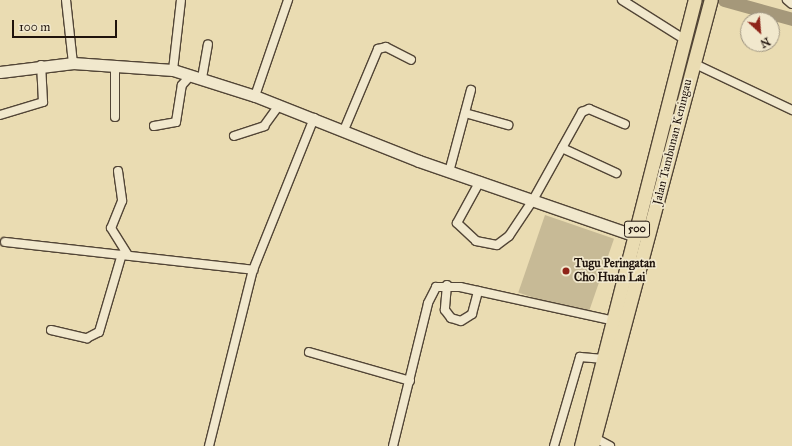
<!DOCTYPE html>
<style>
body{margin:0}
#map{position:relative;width:792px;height:446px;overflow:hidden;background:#eadcb2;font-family:"IM FELL Great Primer",serif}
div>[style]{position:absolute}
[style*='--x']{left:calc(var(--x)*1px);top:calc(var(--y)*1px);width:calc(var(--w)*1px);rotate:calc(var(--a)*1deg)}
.green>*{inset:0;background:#c7ba96;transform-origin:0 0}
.river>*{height:13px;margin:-6.5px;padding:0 6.5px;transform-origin:6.5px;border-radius:6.5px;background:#a5987a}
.roads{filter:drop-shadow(1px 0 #524536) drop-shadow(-1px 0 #524536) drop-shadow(0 1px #524536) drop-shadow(0 -1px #524536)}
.street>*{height:8px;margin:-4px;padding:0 4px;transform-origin:4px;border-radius:4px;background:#f1e8cd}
.secondary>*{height:11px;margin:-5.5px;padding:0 5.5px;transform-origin:5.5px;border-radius:5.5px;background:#f1e8cd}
.primary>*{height:13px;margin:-6.5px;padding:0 6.5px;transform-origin:6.5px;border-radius:6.5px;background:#eadcb2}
.dots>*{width:11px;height:11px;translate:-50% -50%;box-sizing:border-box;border:2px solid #f1e8cd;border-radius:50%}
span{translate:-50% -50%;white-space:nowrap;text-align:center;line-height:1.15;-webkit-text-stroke:3.5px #f1e8cd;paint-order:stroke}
.shield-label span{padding:1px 3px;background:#f1e8cd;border:1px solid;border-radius:3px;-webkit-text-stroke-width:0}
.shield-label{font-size:11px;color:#1f130c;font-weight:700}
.street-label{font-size:12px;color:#1f130c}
.poi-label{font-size:12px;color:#1f130c;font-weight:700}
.left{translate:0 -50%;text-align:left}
.north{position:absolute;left:740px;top:12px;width:40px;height:40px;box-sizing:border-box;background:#f1e8cd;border:1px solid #9d9380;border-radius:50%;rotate:154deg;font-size:11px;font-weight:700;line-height:16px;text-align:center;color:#1f130c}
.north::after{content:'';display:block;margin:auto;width:14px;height:18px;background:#8f2418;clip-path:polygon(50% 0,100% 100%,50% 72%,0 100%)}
.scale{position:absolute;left:12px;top:20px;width:105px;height:18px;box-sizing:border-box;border:2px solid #1f130c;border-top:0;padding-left:5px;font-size:12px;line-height:14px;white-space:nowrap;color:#1f130c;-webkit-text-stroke:3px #f1e8cd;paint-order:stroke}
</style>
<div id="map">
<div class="green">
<i style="left:545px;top:215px;width:73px;height:82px;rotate:19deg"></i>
</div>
<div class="river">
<i style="--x:724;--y:0;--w:71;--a:15.6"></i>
</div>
<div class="roads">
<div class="street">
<i style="--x:66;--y:0;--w:63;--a:83.7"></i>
<i style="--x:622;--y:0;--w:73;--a:32.2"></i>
<i style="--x:787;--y:0;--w:6;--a:39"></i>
<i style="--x:693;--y:63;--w:110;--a:25.4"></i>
<i style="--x:173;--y:70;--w:70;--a:-83.5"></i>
<i style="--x:202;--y:78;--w:34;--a:-80"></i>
<i style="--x:255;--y:96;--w:102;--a:-71"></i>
<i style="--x:465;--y:113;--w:45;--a:15.6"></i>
<i style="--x:0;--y:115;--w:45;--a:-16.8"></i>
<i style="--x:43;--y:102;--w:37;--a:-93"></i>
<i style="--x:115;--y:117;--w:52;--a:-90"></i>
<i style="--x:154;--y:126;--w:22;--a:-10"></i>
<i style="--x:176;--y:122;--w:37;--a:-81"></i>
<i style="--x:182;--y:85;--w:13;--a:-48"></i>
<i style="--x:344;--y:130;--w:88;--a:-67.2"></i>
<i style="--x:378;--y:49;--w:8;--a:-14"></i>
<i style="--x:386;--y:47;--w:28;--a:27"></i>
<i style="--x:234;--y:136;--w:32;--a:-18"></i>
<i style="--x:264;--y:126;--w:26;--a:-54"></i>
<i style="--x:562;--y:148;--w:60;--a:24.8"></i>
<i style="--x:118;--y:171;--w:30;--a:82"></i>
<i style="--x:122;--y:201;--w:29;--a:112"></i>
<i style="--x:111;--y:228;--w:32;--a:58"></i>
<i style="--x:449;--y:172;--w:85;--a:-75"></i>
<i style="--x:480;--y:181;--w:48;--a:118.7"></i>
<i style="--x:457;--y:223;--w:26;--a:43"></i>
<i style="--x:476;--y:241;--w:21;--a:11"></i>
<i style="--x:497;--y:245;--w:15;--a:-37"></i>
<i style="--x:509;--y:236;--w:43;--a:-56.3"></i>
<i style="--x:533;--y:200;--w:101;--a:-60.9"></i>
<i style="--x:582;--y:112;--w:8;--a:-23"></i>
<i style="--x:589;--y:109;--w:39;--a:23"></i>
<i style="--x:5;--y:242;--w:250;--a:6.4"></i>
<i style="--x:447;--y:285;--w:25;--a:95"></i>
<i style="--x:445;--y:310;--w:10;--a:53"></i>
<i style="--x:451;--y:318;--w:10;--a:17"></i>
<i style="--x:461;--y:321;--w:13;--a:-32"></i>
<i style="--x:472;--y:314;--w:24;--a:-75"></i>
<i style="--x:51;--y:330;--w:37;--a:13"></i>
<i style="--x:87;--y:338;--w:13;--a:-27"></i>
<i style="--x:99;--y:332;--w:81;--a:-73.6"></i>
<i style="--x:309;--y:352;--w:105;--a:16"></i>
<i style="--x:595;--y:438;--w:17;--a:28"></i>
<i style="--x:209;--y:446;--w:181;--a:-76"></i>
<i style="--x:253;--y:270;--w:164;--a:-68.1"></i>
<i style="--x:393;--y:446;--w:147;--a:-76.2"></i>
<i style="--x:428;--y:303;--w:18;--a:-63"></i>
<i style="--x:436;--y:287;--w:24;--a:0"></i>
<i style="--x:460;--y:287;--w:158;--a:12.4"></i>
<i style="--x:554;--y:446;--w:93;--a:-73.7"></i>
<i style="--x:580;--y:357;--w:24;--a:5"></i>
</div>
<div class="secondary">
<i style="--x:0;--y:72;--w:74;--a:-7"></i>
<i style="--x:73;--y:63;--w:100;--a:4"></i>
<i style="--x:173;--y:70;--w:86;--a:17.6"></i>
<i style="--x:255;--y:96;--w:176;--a:21.6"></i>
<i style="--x:419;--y:161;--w:230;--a:19.1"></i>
</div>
<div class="primary">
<i style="--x:581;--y:446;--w:460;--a:-75.7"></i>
<i style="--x:592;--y:446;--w:462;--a:-75.1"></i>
</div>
</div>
<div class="dots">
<i style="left:566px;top:271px;background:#8f2418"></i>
</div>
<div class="shield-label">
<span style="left:637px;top:229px">500</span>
</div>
<div class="street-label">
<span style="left:673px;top:142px;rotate:-76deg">Jalan Tambunan Keningau</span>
</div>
<div class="poi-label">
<span class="left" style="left:574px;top:271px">Tugu Peringatan<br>Cho Huan Lai</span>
</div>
<div class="north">N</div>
<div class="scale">100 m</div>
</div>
